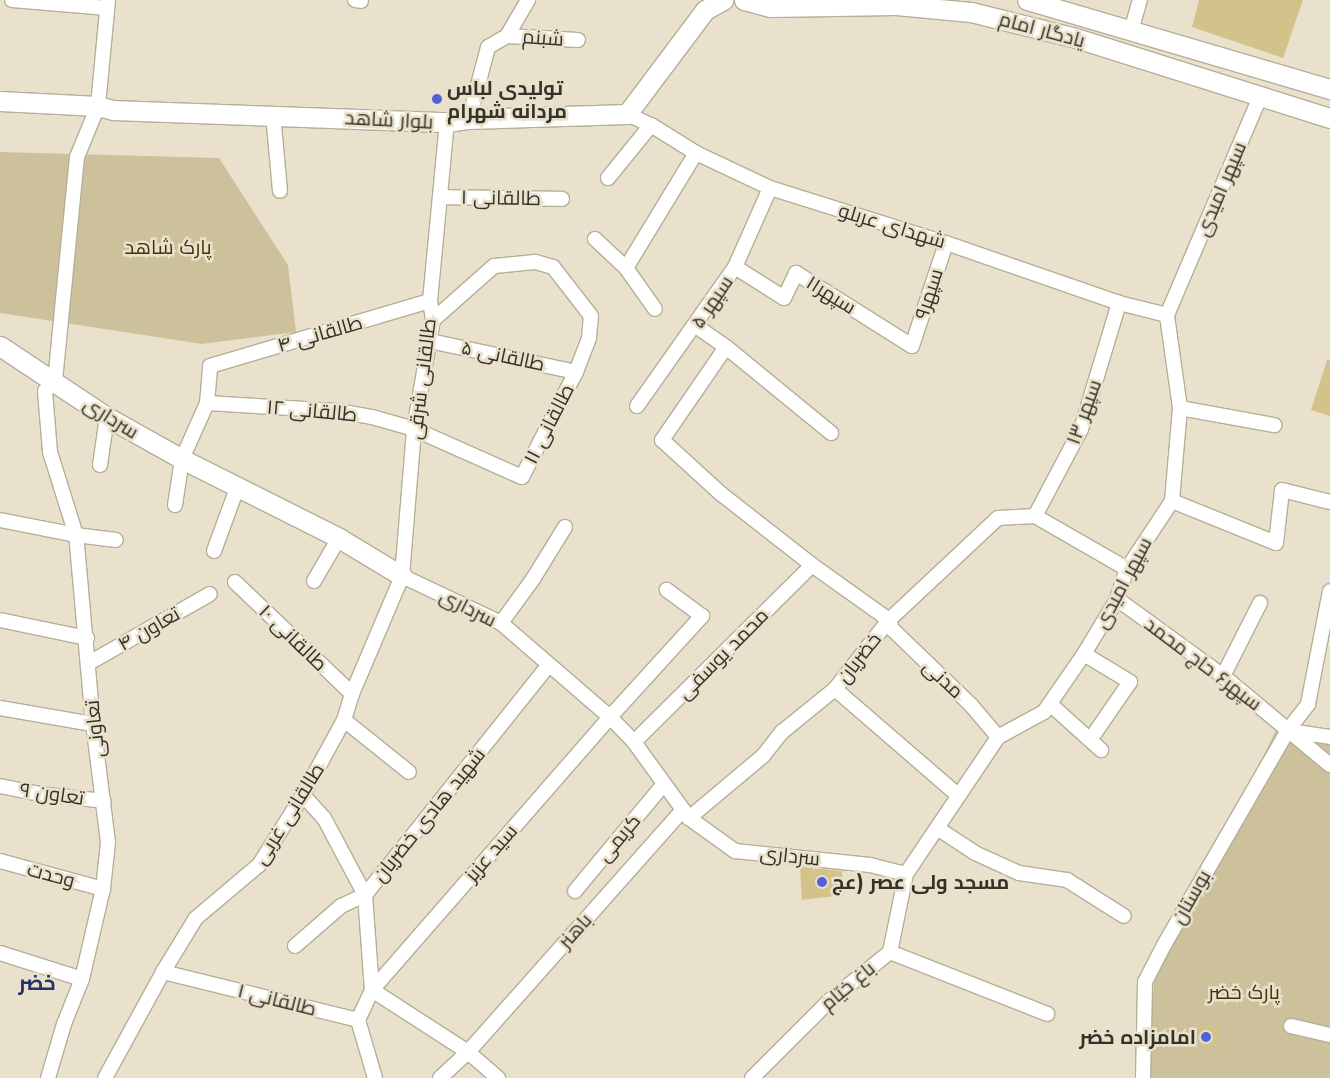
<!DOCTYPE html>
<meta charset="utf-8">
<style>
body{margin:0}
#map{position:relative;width:1330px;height:1078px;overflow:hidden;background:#e9e1cb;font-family:Jost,Cairo,sans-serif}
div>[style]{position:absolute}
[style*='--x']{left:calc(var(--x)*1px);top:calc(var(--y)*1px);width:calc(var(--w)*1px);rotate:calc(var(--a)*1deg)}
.green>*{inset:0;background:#cdc19c}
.building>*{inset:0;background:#d4c28b}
.roads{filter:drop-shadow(1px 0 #b5ae99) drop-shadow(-1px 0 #b5ae99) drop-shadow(0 1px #b5ae99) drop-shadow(0 -1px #b5ae99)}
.minor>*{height:14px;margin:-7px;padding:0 7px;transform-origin:7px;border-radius:7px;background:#fff}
.secondary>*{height:19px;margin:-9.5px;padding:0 9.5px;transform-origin:9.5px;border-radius:9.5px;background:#fff}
.dots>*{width:14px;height:14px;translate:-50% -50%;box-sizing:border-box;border:2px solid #e9e1cb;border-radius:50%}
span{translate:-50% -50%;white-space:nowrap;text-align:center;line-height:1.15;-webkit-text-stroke:5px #e9e1cb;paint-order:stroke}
.street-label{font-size:20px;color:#343229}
.poi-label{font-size:20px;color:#343229;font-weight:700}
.left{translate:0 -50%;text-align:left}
.right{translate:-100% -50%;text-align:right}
.park-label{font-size:20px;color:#423507}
.neighbourhood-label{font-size:21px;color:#27326b;font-weight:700}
</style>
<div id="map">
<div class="green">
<i style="clip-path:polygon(0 152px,219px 158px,288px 265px,296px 332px,202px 344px,0 313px)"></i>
<i style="clip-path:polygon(1276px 730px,1330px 742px,1330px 1078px,1149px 1078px,1154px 978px)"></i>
</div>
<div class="building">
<i style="clip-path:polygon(1199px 0,1303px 0,1283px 58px,1192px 27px)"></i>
<i style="clip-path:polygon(1327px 360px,1330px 360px,1330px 416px,1311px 410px)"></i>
<i style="clip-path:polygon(800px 867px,842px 871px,844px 895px,802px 900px)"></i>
<i style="clip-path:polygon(1199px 1024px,1219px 1026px,1218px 1047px,1199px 1045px)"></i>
</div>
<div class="roads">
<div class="minor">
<i style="--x:12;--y:0;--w:95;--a:4.8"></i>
<i style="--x:355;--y:0;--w:6;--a:9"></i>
<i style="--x:1131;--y:31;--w:32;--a:-74"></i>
<i style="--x:507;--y:36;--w:71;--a:3.2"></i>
<i style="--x:273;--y:114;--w:77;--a:84.8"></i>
<i style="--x:627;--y:114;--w:26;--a:25"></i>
<i style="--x:651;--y:125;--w:53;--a:31.9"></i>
<i style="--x:696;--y:153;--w:82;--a:25.3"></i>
<i style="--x:770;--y:188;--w:184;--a:17.4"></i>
<i style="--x:946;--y:243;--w:183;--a:19.1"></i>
<i style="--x:1119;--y:303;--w:49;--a:14"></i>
<i style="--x:469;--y:119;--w:74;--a:-75.2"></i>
<i style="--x:488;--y:47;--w:22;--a:-30"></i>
<i style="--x:507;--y:36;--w:42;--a:-59.7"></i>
<i style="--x:608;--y:178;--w:68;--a:-50.9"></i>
<i style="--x:440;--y:197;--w:122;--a:0.9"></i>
<i style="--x:595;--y:239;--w:42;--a:43.1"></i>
<i style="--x:626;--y:268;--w:50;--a:54.7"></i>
<i style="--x:735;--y:267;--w:58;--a:32.3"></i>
<i style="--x:784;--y:298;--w:28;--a:-64"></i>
<i style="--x:796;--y:273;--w:137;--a:32.2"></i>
<i style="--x:912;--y:346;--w:108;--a:-71.7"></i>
<i style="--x:626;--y:268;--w:135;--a:-58.7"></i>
<i style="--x:696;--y:326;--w:37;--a:35"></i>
<i style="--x:726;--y:347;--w:136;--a:39.3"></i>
<i style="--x:430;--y:341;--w:149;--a:12"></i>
<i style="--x:726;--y:347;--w:113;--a:124.5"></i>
<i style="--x:662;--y:440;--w:79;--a:42.4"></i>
<i style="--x:720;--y:493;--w:117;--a:38"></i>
<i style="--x:812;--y:565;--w:95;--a:35.5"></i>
<i style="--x:889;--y:620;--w:9;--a:72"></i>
<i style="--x:892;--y:629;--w:110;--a:43.9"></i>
<i style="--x:971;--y:705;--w:42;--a:49.8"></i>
<i style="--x:207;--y:403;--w:131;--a:3.5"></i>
<i style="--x:338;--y:411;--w:35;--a:10"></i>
<i style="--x:372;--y:417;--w:44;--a:15.9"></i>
<i style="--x:414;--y:429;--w:118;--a:24"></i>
<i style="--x:522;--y:477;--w:118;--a:-62.8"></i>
<i style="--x:576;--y:372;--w:36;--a:-69"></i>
<i style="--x:589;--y:338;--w:22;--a:-85"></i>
<i style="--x:591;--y:316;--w:62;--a:-127.8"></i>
<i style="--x:553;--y:267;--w:19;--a:-164"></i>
<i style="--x:535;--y:262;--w:41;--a:174.4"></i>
<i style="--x:494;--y:266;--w:81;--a:138.5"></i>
<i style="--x:637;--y:406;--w:170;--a:-54.8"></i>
<i style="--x:735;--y:267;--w:86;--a:-66.1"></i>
<i style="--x:1180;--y:408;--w:96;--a:10.3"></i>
<i style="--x:100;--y:465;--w:49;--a:-81.7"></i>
<i style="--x:1172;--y:501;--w:112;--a:22"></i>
<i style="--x:1276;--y:543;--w:53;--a:-83.5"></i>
<i style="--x:1282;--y:490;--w:49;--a:14"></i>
<i style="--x:175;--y:505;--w:47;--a:-81.3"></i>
<i style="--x:182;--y:459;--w:61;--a:-65.9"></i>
<i style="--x:207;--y:403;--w:37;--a:-85"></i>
<i style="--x:210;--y:366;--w:229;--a:-16.5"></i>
<i style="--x:1035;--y:516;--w:98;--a:-62.1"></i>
<i style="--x:1081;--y:429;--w:132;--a:-73.2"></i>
<i style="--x:1035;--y:516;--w:106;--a:29.9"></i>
<i style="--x:0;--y:520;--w:77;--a:11.2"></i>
<i style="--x:76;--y:535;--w:40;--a:7.1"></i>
<i style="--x:214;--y:551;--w:67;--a:-69.9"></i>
<i style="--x:402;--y:576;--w:110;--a:25.4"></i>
<i style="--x:501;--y:623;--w:144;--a:40.8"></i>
<i style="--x:610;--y:717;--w:35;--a:46"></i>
<i style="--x:634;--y:742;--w:94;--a:54.1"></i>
<i style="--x:689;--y:818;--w:57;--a:35.7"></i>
<i style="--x:735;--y:851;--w:136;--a:5.9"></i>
<i style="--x:870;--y:865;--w:37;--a:14"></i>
<i style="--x:314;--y:581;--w:50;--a:-59.8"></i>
<i style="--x:235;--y:582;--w:162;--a:43.7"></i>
<i style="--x:1117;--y:599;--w:131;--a:36"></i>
<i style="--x:1223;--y:676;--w:139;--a:39.8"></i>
<i style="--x:0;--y:620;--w:89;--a:11.7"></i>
<i style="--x:501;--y:623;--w:54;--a:-54"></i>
<i style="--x:533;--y:579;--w:61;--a:-58.4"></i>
<i style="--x:1084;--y:654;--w:54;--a:31.3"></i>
<i style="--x:1130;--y:682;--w:70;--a:124.6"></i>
<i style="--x:89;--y:663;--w:139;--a:-29.7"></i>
<i style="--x:1223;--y:676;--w:82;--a:-63.1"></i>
<i style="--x:835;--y:689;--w:162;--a:40.8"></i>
<i style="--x:1050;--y:704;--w:69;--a:42"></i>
<i style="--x:0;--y:708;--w:94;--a:9.8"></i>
<i style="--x:344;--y:720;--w:83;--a:38.7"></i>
<i style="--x:1289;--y:731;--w:41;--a:8.3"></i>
<i style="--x:634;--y:742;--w:251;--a:-44.8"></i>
<i style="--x:0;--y:786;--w:41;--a:11.3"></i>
<i style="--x:40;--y:794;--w:64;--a:6.2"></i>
<i style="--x:303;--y:795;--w:31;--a:48"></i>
<i style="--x:324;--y:818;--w:87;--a:62"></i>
<i style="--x:365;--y:895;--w:95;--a:85.8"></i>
<i style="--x:689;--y:818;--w:97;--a:-40"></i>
<i style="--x:763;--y:756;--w:31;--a:-52"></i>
<i style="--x:782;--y:732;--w:68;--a:-39.1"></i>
<i style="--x:835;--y:689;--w:88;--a:-52"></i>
<i style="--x:889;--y:620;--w:149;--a:-43.1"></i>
<i style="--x:998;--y:518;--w:37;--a:-3"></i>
<i style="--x:937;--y:828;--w:45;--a:33.3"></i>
<i style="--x:975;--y:853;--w:48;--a:24.4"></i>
<i style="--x:1019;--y:873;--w:49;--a:8.3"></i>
<i style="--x:1067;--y:880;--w:67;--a:32.3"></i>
<i style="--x:0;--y:861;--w:107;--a:15.2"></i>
<i style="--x:575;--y:891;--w:138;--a:-50.3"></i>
<i style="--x:295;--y:946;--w:61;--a:-41"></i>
<i style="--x:341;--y:906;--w:26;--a:-25"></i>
<i style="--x:365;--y:895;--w:293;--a:-51.4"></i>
<i style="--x:890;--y:952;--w:169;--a:21.5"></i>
<i style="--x:0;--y:953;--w:86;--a:17.6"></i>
<i style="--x:163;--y:972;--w:201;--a:13.8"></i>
<i style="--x:358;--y:1020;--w:33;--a:-65"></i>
<i style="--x:372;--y:990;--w:362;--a:-48.9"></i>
<i style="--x:610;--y:717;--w:137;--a:-47.7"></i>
<i style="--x:702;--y:616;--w:44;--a:-143.4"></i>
<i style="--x:372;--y:990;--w:114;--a:32.9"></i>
<i style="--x:468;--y:1052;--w:40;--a:41"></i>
<i style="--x:358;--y:1020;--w:60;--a:73.7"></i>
<i style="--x:1291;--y:1026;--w:40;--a:13"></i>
<i style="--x:48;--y:1078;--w:56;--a:-73.5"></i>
<i style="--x:64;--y:1024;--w:48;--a:-68.2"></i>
<i style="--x:82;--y:979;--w:92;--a:-76.9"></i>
<i style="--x:103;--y:889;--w:47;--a:-83.9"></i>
<i style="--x:108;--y:842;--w:119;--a:-97.2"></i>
<i style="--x:93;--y:724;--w:190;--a:-95.1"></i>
<i style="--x:76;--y:535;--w:87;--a:-107.4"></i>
<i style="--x:50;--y:452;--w:61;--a:-94.7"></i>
<i style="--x:45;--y:391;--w:14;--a:-45"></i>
<i style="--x:55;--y:381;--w:225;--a:-84.4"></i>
<i style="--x:77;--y:157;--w:55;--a:-67.6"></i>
<i style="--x:98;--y:106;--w:106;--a:-84.6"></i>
<i style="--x:105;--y:1078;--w:121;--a:-61.3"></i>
<i style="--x:163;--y:972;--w:63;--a:-58.6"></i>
<i style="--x:196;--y:918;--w:82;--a:-40.1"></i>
<i style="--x:259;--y:865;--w:83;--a:-57.8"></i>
<i style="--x:303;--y:795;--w:85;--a:-61.3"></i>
<i style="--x:344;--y:720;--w:27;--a:-73"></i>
<i style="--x:352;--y:694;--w:128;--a:-67"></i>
<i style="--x:402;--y:576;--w:147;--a:-85.3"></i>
<i style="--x:414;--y:429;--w:111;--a:-80.1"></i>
<i style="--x:433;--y:320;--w:19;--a:-99"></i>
<i style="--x:430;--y:301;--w:180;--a:-84.6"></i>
<i style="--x:440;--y:1078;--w:38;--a:-43"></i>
<i style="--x:468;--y:1052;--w:324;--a:-48.4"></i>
<i style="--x:752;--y:1078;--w:109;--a:-45"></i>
<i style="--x:829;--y:1001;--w:78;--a:-38.8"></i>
<i style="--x:890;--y:952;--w:80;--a:-78.4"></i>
<i style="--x:906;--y:874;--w:165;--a:-56.1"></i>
<i style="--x:998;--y:737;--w:52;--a:-28.5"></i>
<i style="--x:1044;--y:712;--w:70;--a:-55.4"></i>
<i style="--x:1084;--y:654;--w:64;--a:-59"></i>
<i style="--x:1117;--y:599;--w:32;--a:-72"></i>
<i style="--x:1127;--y:569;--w:82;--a:-56.5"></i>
<i style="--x:1172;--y:501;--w:93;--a:-85.1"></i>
<i style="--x:1180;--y:408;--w:94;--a:-98"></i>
<i style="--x:1167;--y:315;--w:237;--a:-66.9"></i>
<i style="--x:1143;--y:1078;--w:96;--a:-88.8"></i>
<i style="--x:1145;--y:982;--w:42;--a:-62.8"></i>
<i style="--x:1164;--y:945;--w:248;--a:-60"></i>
<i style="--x:1288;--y:730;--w:33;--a:-52"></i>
<i style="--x:1308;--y:704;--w:115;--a:-79"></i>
</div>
<div class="secondary">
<i style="--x:744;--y:0;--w:27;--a:15"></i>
<i style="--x:770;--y:7;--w:126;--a:-0.9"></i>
<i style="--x:896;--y:5;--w:75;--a:5.3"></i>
<i style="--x:971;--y:12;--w:108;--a:13.9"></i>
<i style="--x:1076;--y:38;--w:266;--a:17.5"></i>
<i style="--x:1027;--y:0;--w:316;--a:16.4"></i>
<i style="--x:0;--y:101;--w:98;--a:2.9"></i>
<i style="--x:98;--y:106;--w:16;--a:15"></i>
<i style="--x:113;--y:110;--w:334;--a:2.1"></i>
<i style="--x:447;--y:122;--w:22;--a:-8"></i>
<i style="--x:469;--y:119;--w:158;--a:-1.8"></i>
<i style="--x:627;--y:114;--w:130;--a:-53.1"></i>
<i style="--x:705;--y:10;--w:21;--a:-29"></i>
<i style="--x:0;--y:346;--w:128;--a:33.6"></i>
<i style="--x:107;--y:417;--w:86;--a:29.2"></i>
<i style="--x:182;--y:459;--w:176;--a:26.7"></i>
<i style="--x:339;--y:538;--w:74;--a:31.1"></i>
</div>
</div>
<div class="dots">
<i style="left:437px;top:99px;background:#4f62d7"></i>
<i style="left:822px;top:882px;background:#4f62d7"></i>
<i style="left:1206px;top:1037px;background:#4f62d7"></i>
</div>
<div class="street-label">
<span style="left:1042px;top:30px;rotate:15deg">یادگار امام</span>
<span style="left:543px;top:38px;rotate:4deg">شبنم</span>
<span style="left:389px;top:120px;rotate:3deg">بلوار شاهد</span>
<span style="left:1221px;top:189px;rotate:-67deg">سپهر امیدی</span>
<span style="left:501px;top:198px;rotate:1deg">طالقانی ۱</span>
<span style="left:892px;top:226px;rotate:17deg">شهدای عربلو</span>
<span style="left:929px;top:294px;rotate:-72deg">سپهر۹</span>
<span style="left:831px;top:295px;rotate:32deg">سپهر۱۱</span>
<span style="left:712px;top:302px;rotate:-56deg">سپهر ۵</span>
<span style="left:320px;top:334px;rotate:-16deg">طالقانی ۴</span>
<span style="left:503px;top:356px;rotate:12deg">طالقانی ۵</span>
<span style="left:422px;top:379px;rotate:-83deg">طالقانی شرقی</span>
<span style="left:312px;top:411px;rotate:5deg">طالقانی ۱۲</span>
<span style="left:1084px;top:412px;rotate:-70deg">سپهر ۱۳</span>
<span style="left:111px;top:418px;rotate:32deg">سرداری</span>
<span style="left:549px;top:424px;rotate:-63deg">طالقانی ۱۱</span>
<span style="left:1123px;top:583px;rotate:-62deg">سپهر امیدی</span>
<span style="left:468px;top:608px;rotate:27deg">سرداری</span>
<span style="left:149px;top:629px;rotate:-30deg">تعاون ۴</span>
<span style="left:293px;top:638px;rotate:44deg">طالقانی ۱۰</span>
<span style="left:723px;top:654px;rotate:-45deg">محمد یوسفی</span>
<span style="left:859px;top:658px;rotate:-52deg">خضریان</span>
<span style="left:1203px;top:664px;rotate:37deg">سپهر۶ حاج محمد</span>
<span style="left:943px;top:679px;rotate:43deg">مدنی</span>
<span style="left:95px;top:729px;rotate:-96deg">تعاونی</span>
<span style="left:52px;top:794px;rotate:8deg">تعاون ۹</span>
<span style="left:289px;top:814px;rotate:-58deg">طالقانی غربی</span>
<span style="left:429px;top:815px;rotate:-51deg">شهید هادی خضریان</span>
<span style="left:619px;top:838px;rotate:-50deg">کریمی</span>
<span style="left:491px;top:853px;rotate:-49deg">سید عزیز</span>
<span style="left:790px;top:856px;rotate:6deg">سرداری</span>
<span style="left:51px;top:875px;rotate:15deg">وحدت</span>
<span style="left:1191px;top:897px;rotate:-60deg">بوستان</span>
<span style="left:575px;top:931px;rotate:-48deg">باهنر</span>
<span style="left:848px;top:986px;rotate:-40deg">باغ خیّام</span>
<span style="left:277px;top:1000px;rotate:14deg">طالقانی ۱</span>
</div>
<div class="poi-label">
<span class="left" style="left:447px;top:100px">تولیدی لباس<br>مردانه شهرام</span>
<span class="left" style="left:832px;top:882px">مسجد ولی عصر (عج</span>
<span class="right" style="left:1196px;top:1037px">امامزاده خضر</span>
</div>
<div class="park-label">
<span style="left:168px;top:247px">پارک شاهد</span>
<span style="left:1244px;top:992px">پارک خضر</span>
</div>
<div class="neighbourhood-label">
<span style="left:37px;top:983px">خضر</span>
</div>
</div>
